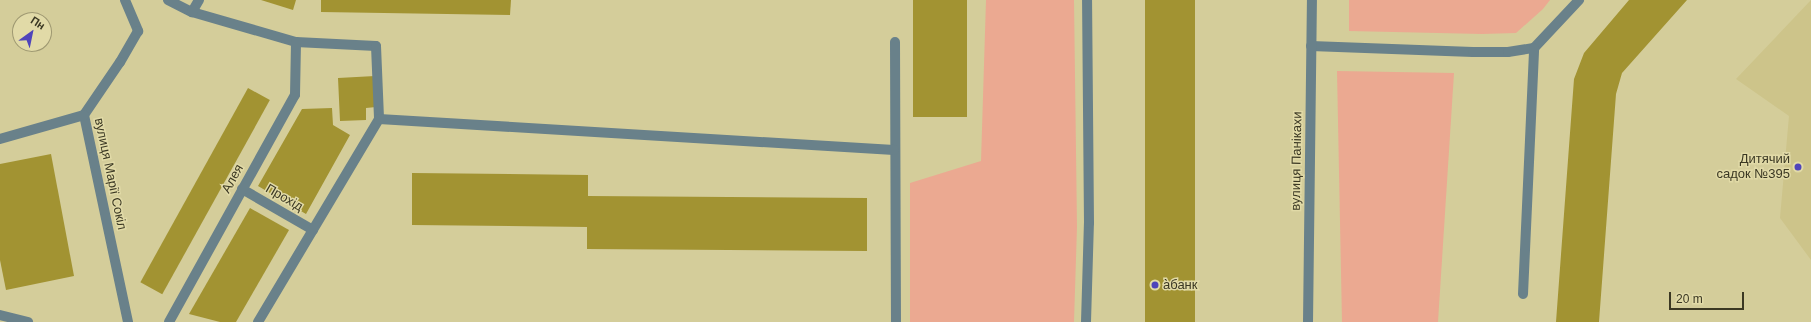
<!DOCTYPE html>
<meta charset="utf-8">
<style>
body{margin:0}
#map{position:relative;width:1811px;height:322px;overflow:hidden;background:#d4cd9a;font-family:Helvetica,sans-serif}
div>[style]{position:absolute}
[style*='--x']{left:calc(var(--x)*1px);top:calc(var(--y)*1px);width:calc(var(--w)*1px);rotate:calc(var(--a)*1deg)}
.built>*{inset:0;background:#cdc48a}
.green>*{inset:0;background:#eba991}
.building>*{inset:0;background:#a29332;transform-origin:0 0}
.minor>*{height:10px;margin:-5px;padding:0 5px;transform-origin:5px;border-radius:5px;background:#69818a}
.dots>*{width:11px;height:11px;translate:-50% -50%;box-sizing:border-box;border:2px solid #e1daa7;border-radius:50%}
span{translate:-50% -50%;white-space:nowrap;text-align:center;line-height:1.15;-webkit-text-stroke:3px #e1daa7;paint-order:stroke}
.poi-label{font-size:13px;color:#3b3823}
.right{translate:-100% -50%;text-align:right}
.left{translate:0 -50%;text-align:left}
.street-label{font-size:13px;color:#3b3823}
.north{position:absolute;left:12px;top:12px;width:40px;height:40px;box-sizing:border-box;background:#e1daa7;border:1px solid #9f9972;border-radius:50%;rotate:33deg;font-size:11px;font-weight:700;line-height:16px;text-align:center;color:#3b3823}
.north::after{content:'';display:block;margin:auto;width:14px;height:18px;background:#4f44bb;clip-path:polygon(50% 0,100% 100%,50% 72%,0 100%)}
.scale{position:absolute;left:1669px;top:292px;width:75px;height:18px;box-sizing:border-box;border:2px solid #3b3823;border-top:0;padding-left:5px;font-size:12px;line-height:14px;white-space:nowrap;color:#3b3823;-webkit-text-stroke:3px #e1daa7;paint-order:stroke}
</style>
<div id="map">
<div class="built">
<i style="clip-path:polygon(1811px 0,1811px 260px,1780px 218px,1789px 116px,1736px 79px)"></i>
</div>
<div class="green">
<i style="clip-path:polygon(986px 0,1074px 0,1077px 227px,1074px 322px,910px 322px,910px 183px,981px 161px)"></i>
<i style="clip-path:polygon(1349px 0,1550px 0,1543px 9px,1516px 33px,1482px 34px,1349px 31px)"></i>
<i style="clip-path:polygon(1337px 71px,1454px 73px,1438px 322px,1342px 322px)"></i>
</div>
<div class="building">
<i style="clip-path:polygon(261px 0,296px 0,293px 10px)"></i>
<i style="clip-path:polygon(321px 0,511px 0,510px 15px,321px 12px)"></i>
<i style="left:913px;top:0;width:54px;height:117px"></i>
<i style="left:1145px;top:0;width:50px;height:322px"></i>
<i style="clip-path:polygon(1629px 0,1687px 0,1622px 73px,1616px 94px,1599px 322px,1556px 322px,1574px 79px,1584px 53px)"></i>
<i style="clip-path:polygon(375px 76px,376px 107px,366px 108px,366px 120px,340px 121px,338px 78px)"></i>
<i style="left:248px;top:88px;width:25px;height:222px;rotate:29deg"></i>
<i style="clip-path:polygon(332px 108px,333px 125px,350px 135px,306px 214px,258px 186px,302px 109px)"></i>
<i style="clip-path:polygon(51px 154px,74px 276px,6px 290px,0 260px,0 164px)"></i>
<i style="clip-path:polygon(412px 173px,588px 175px,588px 196px,867px 198px,867px 251px,587px 249px,587px 227px,412px 225px)"></i>
<i style="clip-path:polygon(250px 208px,289px 230px,236px 322px,220px 322px,189px 314px)"></i>
</div>
<div class="minor">
<i style="--x:125;--y:0;--w:34;--a:67"></i>
<i style="--x:138;--y:31;--w:36;--a:120"></i>
<i style="--x:120;--y:62;--w:64;--a:124.2"></i>
<i style="--x:84;--y:115;--w:212;--a:78"></i>
<i style="--x:168;--y:0;--w:27;--a:27"></i>
<i style="--x:192;--y:12;--w:108;--a:16.1"></i>
<i style="--x:296;--y:42;--w:80;--a:2.9"></i>
<i style="--x:376;--y:46;--w:73;--a:87.6"></i>
<i style="--x:192;--y:12;--w:14;--a:-60"></i>
<i style="--x:895;--y:42;--w:280;--a:89.8"></i>
<i style="--x:1311;--y:46;--w:162;--a:2.1"></i>
<i style="--x:1473;--y:52;--w:35;--a:0"></i>
<i style="--x:1508;--y:52;--w:26;--a:-9"></i>
<i style="--x:1534;--y:48;--w:66;--a:-46.8"></i>
<i style="--x:0;--y:139;--w:87;--a:-15.9"></i>
<i style="--x:242;--y:189;--w:82;--a:30"></i>
<i style="--x:1523;--y:294;--w:246;--a:-87.4"></i>
<i style="--x:0;--y:315;--w:29;--a:14"></i>
<i style="--x:169;--y:322;--w:260;--a:-61"></i>
<i style="--x:295;--y:95;--w:53;--a:-88.9"></i>
<i style="--x:258;--y:322;--w:236;--a:-59.2"></i>
<i style="--x:379;--y:119;--w:516;--a:3.44"></i>
<i style="--x:1086;--y:322;--w:99;--a:-88.3"></i>
<i style="--x:1089;--y:223;--w:223;--a:-90.5"></i>
<i style="--x:1308;--y:322;--w:322;--a:-89.3"></i>
</div>
<div class="dots">
<i style="left:1798px;top:167px;background:#4f44bb"></i>
<i style="left:1155px;top:285px;background:#4f44bb"></i>
</div>
<div class="poi-label">
<span class="right" style="left:1790px;top:167px">Дитячий<br>садок №395</span>
<span class="left" style="left:1163px;top:285px">а̀банк</span>
</div>
<div class="street-label">
<span style="left:1297px;top:161px;rotate:-89deg">вулиця Панікахи</span>
<span style="left:110px;top:174px;rotate:78deg">вулиця Марії Сокіл</span>
<span style="left:233px;top:179px;rotate:-61deg">Алея</span>
<span style="left:284px;top:198px;rotate:30deg">Прохід</span>
</div>
<div class="north">Пн</div>
<div class="scale">20 m</div>
</div>
